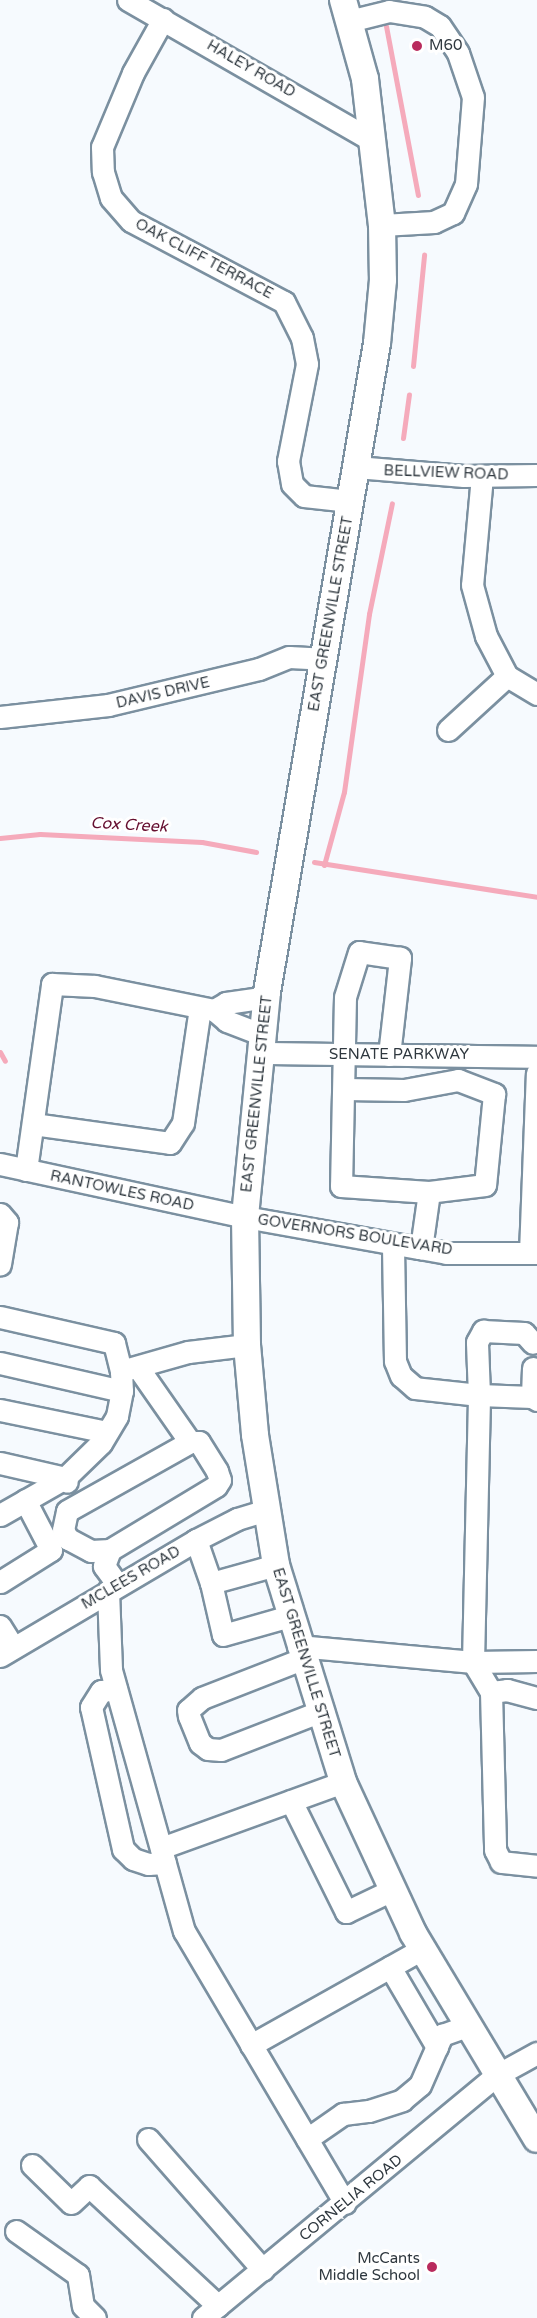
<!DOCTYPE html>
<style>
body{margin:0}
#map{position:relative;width:537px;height:2318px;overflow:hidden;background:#f6fafe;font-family:"Varela Round",sans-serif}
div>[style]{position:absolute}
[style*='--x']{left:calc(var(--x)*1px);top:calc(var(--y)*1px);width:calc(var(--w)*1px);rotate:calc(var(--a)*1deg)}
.stream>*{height:5px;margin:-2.5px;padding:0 2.5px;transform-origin:2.5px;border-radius:2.5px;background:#f5aabb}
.roads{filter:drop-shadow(2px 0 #7b90a0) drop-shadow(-2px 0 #7b90a0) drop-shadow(0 2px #7b90a0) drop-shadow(0 -2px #7b90a0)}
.minor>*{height:21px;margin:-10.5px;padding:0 10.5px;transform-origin:10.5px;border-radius:10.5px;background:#fff}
.major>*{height:26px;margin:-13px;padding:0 13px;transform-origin:13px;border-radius:13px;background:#fff}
.dots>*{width:16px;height:16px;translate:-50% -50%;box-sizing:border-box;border:3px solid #fff;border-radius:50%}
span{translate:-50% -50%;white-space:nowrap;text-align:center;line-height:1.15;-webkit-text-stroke:6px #fff;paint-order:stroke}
.poi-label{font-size:15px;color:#2f383f}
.left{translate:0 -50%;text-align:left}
.right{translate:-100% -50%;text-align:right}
.street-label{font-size:15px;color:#2f383f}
.water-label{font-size:16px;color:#650e2f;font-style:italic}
</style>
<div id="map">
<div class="stream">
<i style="--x:386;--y:26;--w:172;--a:79.3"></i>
<i style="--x:413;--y:366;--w:112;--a:-84.3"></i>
<i style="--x:403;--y:438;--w:44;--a:-82.2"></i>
<i style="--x:0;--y:838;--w:40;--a:-5.7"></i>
<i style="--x:40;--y:834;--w:162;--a:2.8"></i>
<i style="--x:202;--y:842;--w:55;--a:10.5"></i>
<i style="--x:314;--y:862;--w:226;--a:8.9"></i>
<i style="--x:324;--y:865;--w:76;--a:-74.7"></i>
<i style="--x:344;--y:792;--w:180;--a:-82"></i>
<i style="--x:369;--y:614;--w:113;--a:-78.3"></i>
<i style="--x:0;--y:1052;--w:10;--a:61"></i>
</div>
<div class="roads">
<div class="minor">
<i style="--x:128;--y:0;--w:283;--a:29.9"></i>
<i style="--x:163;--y:19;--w:62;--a:119.1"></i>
<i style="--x:133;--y:73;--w:80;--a:112.7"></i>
<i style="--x:102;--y:147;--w:25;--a:88"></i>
<i style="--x:103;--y:172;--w:27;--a:73"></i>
<i style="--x:111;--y:198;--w:30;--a:49"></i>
<i style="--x:131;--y:221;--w:173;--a:27.9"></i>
<i style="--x:284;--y:302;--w:40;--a:63.4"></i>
<i style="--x:302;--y:338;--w:26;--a:79"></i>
<i style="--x:307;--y:364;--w:99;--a:101.1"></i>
<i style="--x:288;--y:461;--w:23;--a:80"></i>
<i style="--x:292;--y:484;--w:17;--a:45"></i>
<i style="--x:304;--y:496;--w:46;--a:6.2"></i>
<i style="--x:349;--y:21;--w:41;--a:-14"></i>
<i style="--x:389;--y:11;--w:36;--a:9"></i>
<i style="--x:425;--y:17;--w:17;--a:31"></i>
<i style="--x:440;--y:26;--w:32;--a:56"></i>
<i style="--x:458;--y:53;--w:46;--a:71.2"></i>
<i style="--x:473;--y:97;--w:87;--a:94.6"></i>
<i style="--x:466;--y:184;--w:32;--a:114"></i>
<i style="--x:453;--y:213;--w:21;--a:155"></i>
<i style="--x:434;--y:222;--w:52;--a:176.7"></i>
<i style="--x:356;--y:467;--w:108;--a:4.8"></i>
<i style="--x:464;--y:476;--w:73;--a:-0.8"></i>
<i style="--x:482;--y:476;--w:109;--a:95.2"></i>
<i style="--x:472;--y:585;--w:53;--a:74.6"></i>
<i style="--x:486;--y:636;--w:45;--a:62.3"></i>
<i style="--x:507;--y:676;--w:35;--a:31"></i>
<i style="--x:0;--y:717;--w:109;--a:-6.3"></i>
<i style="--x:108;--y:705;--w:155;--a:-13.4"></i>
<i style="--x:259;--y:669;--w:32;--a:-22"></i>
<i style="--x:289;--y:657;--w:34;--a:3"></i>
<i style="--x:448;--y:730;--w:80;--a:-42.5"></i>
<i style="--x:263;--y:1035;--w:39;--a:-159"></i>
<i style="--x:227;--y:1021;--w:17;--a:-140"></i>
<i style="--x:214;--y:1010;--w:14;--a:-30"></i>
<i style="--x:226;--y:1003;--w:41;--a:-8.3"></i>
<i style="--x:261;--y:1053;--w:276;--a:0.8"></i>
<i style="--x:389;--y:1055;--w:98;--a:-83.5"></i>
<i style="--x:400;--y:958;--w:41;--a:-171.7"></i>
<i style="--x:359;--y:952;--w:47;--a:107.3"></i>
<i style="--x:345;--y:997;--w:189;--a:91.2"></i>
<i style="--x:341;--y:1186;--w:88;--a:3.9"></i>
<i style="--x:429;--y:1192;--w:57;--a:98.1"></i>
<i style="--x:345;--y:1089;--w:59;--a:1"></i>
<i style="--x:404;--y:1090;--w:55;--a:-10.5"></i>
<i style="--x:458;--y:1080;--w:39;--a:21"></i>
<i style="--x:494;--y:1094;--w:91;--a:95.6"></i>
<i style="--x:485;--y:1185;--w:56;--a:172.9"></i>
<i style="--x:33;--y:1124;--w:138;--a:7.9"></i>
<i style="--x:170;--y:1143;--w:24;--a:-57"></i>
<i style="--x:183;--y:1123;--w:116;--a:-81.6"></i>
<i style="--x:0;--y:1164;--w:251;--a:12.2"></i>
<i style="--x:245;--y:1217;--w:177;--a:10.1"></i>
<i style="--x:419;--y:1248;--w:27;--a:10"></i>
<i style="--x:446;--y:1253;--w:91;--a:0"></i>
<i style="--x:26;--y:1170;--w:188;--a:-82"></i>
<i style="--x:52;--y:984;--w:43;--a:2.7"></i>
<i style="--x:95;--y:986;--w:121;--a:11.4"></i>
<i style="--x:0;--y:1214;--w:11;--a:49"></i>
<i style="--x:7;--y:1222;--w:43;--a:99.5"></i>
<i style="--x:530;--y:1253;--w:180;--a:-87.8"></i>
<i style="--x:0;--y:1317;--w:117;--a:12.8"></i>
<i style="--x:114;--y:1343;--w:29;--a:76"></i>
<i style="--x:0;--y:1363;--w:125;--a:12.9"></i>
<i style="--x:533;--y:1368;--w:29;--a:92"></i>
<i style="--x:532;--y:1397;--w:6;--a:31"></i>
<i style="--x:139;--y:1369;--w:89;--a:55.1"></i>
<i style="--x:532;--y:1397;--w:53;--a:-177.8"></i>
<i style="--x:479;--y:1395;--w:53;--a:-92.2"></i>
<i style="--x:477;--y:1342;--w:13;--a:-61"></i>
<i style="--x:483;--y:1331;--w:41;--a:2.8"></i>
<i style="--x:524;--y:1333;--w:13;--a:48"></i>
<i style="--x:0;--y:1410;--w:109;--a:11.6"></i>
<i style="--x:0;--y:1463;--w:67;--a:13"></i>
<i style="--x:65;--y:1478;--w:4;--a:63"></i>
<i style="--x:0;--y:1515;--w:75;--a:-29.6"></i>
<i style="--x:65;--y:1478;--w:50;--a:-44.2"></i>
<i style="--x:101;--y:1443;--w:31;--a:-59"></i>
<i style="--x:117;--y:1416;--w:25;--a:-79"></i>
<i style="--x:122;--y:1391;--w:20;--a:-93"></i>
<i style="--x:121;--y:1371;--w:70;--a:-15.8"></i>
<i style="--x:188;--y:1352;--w:59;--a:-6.8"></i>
<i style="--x:196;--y:1540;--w:46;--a:70.8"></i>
<i style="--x:211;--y:1583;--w:67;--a:-15.5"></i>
<i style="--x:110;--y:1550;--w:19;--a:177"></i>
<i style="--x:91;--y:1551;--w:26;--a:-152"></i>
<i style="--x:68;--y:1539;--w:10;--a:-119"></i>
<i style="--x:63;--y:1530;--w:19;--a:-78"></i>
<i style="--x:67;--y:1511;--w:141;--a:-29.3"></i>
<i style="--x:190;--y:1442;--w:9;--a:0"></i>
<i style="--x:199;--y:1442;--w:34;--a:58"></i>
<i style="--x:217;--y:1471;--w:9;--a:72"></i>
<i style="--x:220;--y:1480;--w:7;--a:124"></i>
<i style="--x:216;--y:1486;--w:124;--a:148.9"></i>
<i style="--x:110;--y:1550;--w:17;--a:111"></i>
<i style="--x:104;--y:1566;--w:22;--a:54"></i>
<i style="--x:0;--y:1582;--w:60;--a:-32.1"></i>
<i style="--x:51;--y:1550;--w:56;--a:-117.5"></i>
<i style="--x:211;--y:1583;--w:53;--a:77"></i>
<i style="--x:223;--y:1635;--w:70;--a:-15.8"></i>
<i style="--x:108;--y:1591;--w:79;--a:87.8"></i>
<i style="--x:111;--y:1670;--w:271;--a:74.4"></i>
<i style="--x:184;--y:1931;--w:316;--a:59.4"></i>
<i style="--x:0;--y:1626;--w:25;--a:58"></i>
<i style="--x:298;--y:1646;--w:176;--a:5.2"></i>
<i style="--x:473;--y:1662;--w:267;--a:-88.7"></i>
<i style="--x:479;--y:1395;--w:64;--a:-173.8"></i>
<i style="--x:415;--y:1388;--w:18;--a:-139"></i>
<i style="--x:401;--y:1376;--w:16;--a:-112"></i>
<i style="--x:395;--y:1361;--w:117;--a:-91"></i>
<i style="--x:0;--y:1656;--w:228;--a:-30.6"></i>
<i style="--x:196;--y:1540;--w:46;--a:-27.1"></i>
<i style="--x:237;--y:1519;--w:31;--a:-17"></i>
<i style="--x:302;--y:1659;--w:107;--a:158.7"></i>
<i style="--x:202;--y:1698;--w:18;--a:139"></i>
<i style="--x:188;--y:1710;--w:6;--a:81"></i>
<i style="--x:189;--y:1716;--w:29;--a:68"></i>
<i style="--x:200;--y:1743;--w:10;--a:37"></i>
<i style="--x:208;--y:1749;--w:13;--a:4"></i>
<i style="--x:221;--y:1750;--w:105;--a:-21.2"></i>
<i style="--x:473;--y:1662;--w:35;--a:59"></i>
<i style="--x:491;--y:1692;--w:158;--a:88.5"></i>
<i style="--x:495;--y:1850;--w:13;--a:63"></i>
<i style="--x:501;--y:1862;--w:36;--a:6"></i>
<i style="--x:473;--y:1662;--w:64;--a:-0.9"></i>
<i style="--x:116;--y:1689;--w:15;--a:172"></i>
<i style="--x:101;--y:1691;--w:19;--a:122"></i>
<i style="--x:91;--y:1707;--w:146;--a:77.3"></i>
<i style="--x:123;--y:1849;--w:14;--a:45"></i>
<i style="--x:133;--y:1859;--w:16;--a:18"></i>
<i style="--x:148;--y:1864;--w:17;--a:-3"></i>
<i style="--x:491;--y:1692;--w:16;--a:-7"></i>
<i style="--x:507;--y:1690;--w:31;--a:15"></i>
<i style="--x:291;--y:1801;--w:124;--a:63.6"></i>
<i style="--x:346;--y:1912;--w:51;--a:-25.6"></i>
<i style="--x:161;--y:1848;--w:194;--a:-19.9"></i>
<i style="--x:390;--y:1967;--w:93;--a:59.6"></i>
<i style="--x:251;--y:2045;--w:196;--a:-29.3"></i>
<i style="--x:148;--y:2139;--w:174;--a:48.7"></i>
<i style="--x:307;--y:2139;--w:44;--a:-34.8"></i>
<i style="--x:343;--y:2114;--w:26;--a:-7"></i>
<i style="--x:369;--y:2111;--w:35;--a:-18"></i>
<i style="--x:402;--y:2100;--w:23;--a:-40"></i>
<i style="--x:420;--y:2085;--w:55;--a:-66.3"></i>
<i style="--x:442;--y:2035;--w:27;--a:-20"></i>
<i style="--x:32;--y:2165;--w:54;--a:44.3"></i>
<i style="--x:71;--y:2203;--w:25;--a:-43"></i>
<i style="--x:89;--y:2186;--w:176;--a:42.9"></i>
<i style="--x:16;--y:2231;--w:76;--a:35.4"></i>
<i style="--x:78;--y:2275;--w:31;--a:81"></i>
<i style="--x:83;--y:2306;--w:17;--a:45"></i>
<i style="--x:203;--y:2318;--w:381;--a:-39.6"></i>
<i style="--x:497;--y:2075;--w:46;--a:-28.8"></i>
</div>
<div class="major">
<i style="--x:343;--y:0;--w:82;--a:74.4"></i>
<i style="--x:365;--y:79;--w:147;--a:83.4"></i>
<i style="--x:382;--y:225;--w:55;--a:89"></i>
<i style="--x:383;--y:280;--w:63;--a:95.4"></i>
<i style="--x:377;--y:343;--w:658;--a:99.62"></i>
<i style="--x:267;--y:992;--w:226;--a:95.6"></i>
<i style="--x:245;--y:1217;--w:128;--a:89.1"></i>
<i style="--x:247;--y:1345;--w:90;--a:84.9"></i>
<i style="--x:255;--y:1435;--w:132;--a:80.8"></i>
<i style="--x:276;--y:1565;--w:227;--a:72.8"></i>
<i style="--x:343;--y:1782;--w:166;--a:65.1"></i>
<i style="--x:413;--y:1933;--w:240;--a:59"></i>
</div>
</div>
<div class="dots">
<i style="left:417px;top:46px;background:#b92b5d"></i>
<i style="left:432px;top:2267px;background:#b92b5d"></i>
</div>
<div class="poi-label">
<span class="left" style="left:429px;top:46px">M60</span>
<span class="right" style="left:420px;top:2267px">McCants<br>Middle School</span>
</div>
<div class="street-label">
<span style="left:251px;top:69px;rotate:30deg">HALEY ROAD</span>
<span style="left:204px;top:259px;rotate:28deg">OAK CLIFF TERRACE</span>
<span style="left:446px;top:473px;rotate:2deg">BELLVIEW ROAD</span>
<span style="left:331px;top:614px;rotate:-80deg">EAST GREENVILLE STREET</span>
<span style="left:163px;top:693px;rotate:-13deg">DAVIS DRIVE</span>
<span style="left:399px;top:1055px">SENATE PARKWAY</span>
<span style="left:257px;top:1094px;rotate:-84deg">EAST GREENVILLE STREET</span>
<span style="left:122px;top:1191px;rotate:12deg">RANTOWLES ROAD</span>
<span style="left:355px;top:1235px;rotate:9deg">GOVERNORS BOULEVARD</span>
<span style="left:131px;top:1578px;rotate:-30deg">MCLEES ROAD</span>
<span style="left:306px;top:1663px;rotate:73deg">EAST GREENVILLE STREET</span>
<span style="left:351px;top:2198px;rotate:-39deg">CORNELIA ROAD</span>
</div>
<div class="water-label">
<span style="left:129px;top:825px;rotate:3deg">Cox Creek</span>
</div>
</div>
